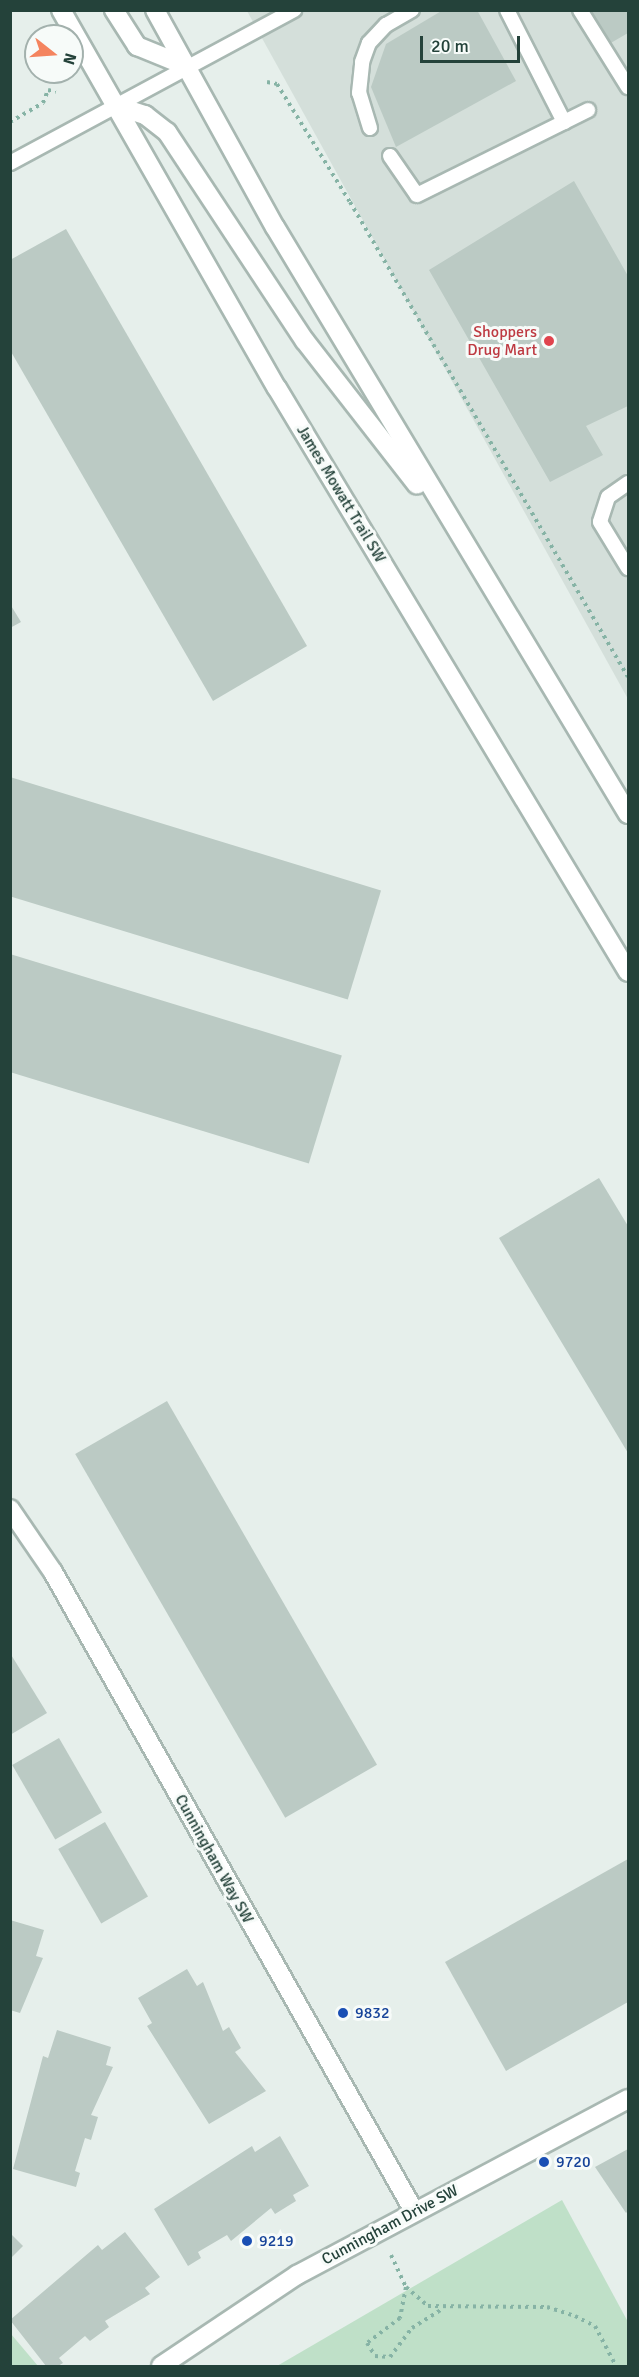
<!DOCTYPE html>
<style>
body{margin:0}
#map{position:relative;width:639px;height:2377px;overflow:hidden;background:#e6efeb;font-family:Signika,sans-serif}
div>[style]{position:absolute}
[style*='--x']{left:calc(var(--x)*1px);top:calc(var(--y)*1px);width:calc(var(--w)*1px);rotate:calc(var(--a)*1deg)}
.built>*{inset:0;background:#d4dfda}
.green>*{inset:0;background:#bfe0c8}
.building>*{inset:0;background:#bbcac4;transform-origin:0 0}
.path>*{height:4px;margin-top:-2px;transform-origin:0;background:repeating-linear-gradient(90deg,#86b3a5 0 3px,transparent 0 7.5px)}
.roads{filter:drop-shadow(2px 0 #a8b8b2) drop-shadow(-2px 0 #a8b8b2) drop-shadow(0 2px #a8b8b2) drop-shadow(0 -2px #a8b8b2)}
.lane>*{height:14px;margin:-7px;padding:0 7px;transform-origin:7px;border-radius:7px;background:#fff}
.secondary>*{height:18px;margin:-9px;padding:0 9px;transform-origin:9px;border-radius:9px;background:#fff}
.dots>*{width:16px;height:16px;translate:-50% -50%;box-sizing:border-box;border:3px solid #f7fbf9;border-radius:50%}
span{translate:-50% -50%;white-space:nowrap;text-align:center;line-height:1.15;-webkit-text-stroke:6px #f7fbf9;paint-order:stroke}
.health-label{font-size:16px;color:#be3a42}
.right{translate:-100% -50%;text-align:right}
.street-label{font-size:16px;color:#24423a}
.transit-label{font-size:16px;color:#164399}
.left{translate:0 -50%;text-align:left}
.frame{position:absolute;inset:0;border:12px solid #24423a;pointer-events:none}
.north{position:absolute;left:24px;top:24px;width:60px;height:60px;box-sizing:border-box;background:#f7fbf9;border:2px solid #a3b1ad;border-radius:50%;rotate:107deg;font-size:16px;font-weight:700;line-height:24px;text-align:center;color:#24423a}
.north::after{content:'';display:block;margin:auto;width:21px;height:27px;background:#f4845f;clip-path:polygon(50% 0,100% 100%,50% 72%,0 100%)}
.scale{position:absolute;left:420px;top:36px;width:100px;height:27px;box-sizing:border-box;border:3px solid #24423a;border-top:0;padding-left:8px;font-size:18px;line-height:21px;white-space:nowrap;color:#24423a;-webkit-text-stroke:4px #f7fbf9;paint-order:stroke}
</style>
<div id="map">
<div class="built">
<i style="clip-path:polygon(247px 11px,628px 11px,628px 699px)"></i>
</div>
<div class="green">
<i style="clip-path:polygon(562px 2200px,628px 2322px,628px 2366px,277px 2366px)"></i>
<i style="clip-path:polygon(11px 2334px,38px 2366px,11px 2366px)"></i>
</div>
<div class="building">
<i style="clip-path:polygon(443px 10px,477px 10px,516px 81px,396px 147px,371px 87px,386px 44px)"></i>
<i style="clip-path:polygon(590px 10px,628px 10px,628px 33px,609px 44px)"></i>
<i style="clip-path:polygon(574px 181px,628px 276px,628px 406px,586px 426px,603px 455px,550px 482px,429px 270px)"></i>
<i style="clip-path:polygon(66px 229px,307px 646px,213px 701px,10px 350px,10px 260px)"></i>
<i style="clip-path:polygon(10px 604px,21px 622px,10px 628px)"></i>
<i style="left:10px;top:777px;width:388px;height:114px;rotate:17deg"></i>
<i style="left:10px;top:954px;width:347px;height:113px;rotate:17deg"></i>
<i style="clip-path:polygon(599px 1178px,628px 1226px,628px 1453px,499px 1238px)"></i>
<i style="left:167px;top:1401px;width:420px;height:106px;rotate:60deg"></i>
<i style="clip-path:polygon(10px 1653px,47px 1713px,10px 1735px)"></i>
<i style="left:59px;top:1738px;width:86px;height:54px;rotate:60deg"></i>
<i style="left:105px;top:1822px;width:86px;height:54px;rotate:60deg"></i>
<i style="clip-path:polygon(628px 1859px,628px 2002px,506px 2071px,445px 1962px)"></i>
<i style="clip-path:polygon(10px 1920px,44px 1930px,36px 1956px,43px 1958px,20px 2013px,10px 2010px)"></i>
<i style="clip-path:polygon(187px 1969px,197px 1986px,203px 1982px,223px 2031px,229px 2027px,241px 2048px,235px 2052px,266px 2091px,209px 2124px,147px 2026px,152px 2023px,138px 1998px)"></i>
<i style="clip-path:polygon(57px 2030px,111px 2047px,106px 2065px,113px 2067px,91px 2115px,98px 2117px,91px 2140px,85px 2138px,75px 2171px,80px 2173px,76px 2187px,13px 2169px,43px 2056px,48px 2058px)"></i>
<i style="clip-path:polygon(280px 2136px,309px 2186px,293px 2195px,296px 2201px,275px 2214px,271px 2208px,231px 2241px,227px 2235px,198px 2252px,201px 2258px,188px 2266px,154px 2209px,252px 2146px,255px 2152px)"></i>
<i style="clip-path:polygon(628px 2149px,628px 2211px,626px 2213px,595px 2167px)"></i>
<i style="clip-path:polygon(125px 2232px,160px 2277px,145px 2288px,150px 2294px,105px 2321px,109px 2327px,90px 2341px,85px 2336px,59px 2358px,63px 2363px,58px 2366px,46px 2366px,10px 2320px,98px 2245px,102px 2250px)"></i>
<i style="clip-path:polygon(10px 2233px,23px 2246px,10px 2259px)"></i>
</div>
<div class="path">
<i style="--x:267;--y:82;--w:10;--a:11"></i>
<i style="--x:277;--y:84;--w:139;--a:58.3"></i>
<i style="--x:350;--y:202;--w:550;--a:59.66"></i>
<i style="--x:10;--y:122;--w:38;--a:-30"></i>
<i style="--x:43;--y:103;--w:14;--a:-69"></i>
<i style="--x:48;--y:90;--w:8;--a:14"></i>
<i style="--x:391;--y:2255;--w:35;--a:65"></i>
<i style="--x:406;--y:2287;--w:29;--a:41"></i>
<i style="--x:428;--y:2306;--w:119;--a:0.5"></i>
<i style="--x:547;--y:2307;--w:29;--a:18"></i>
<i style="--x:575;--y:2316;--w:22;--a:27"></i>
<i style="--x:595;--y:2326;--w:45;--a:62.3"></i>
<i style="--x:406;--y:2287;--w:32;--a:101"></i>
<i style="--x:400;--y:2318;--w:41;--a:142.9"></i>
<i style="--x:367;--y:2343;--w:15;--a:58"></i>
<i style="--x:375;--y:2356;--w:15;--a:4"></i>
<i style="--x:390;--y:2357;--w:36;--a:-53"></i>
<i style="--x:412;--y:2328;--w:36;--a:-32"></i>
</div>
<div class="roads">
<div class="lane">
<i style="--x:507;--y:10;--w:126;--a:63"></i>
<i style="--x:580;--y:10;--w:91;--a:58.1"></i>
<i style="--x:370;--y:128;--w:37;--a:-107"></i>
<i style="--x:359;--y:93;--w:31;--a:-84"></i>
<i style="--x:362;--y:62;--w:20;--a:-70"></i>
<i style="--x:369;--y:43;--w:25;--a:-47"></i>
<i style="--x:386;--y:25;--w:30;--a:-30"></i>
<i style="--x:390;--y:156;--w:47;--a:55.3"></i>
<i style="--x:417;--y:195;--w:191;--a:-26.4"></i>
<i style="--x:10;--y:163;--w:323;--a:-28.3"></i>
<i style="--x:628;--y:483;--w:24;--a:145"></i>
<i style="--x:608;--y:497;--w:26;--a:108"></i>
<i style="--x:600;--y:522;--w:54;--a:58.7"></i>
</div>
<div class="secondary">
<i style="--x:61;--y:10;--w:435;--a:60.3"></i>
<i style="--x:277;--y:388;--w:681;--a:58.99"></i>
<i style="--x:114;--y:10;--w:43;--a:57.4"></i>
<i style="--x:137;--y:46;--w:53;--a:22.2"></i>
<i style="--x:155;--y:10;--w:248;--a:61.1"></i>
<i style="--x:275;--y:227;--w:685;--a:58.98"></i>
<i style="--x:114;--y:105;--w:33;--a:18"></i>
<i style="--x:145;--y:115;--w:28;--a:38"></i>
<i style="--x:167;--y:132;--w:250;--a:56.6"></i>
<i style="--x:305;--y:341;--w:182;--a:52.1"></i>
<i style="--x:10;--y:1509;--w:76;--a:55.7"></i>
<i style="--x:53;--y:1572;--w:734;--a:60.54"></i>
<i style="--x:161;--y:2366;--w:164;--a:-33.8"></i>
<i style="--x:297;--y:2275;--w:375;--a:-28"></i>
</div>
</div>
<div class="dots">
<i style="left:549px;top:341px;background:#e0444e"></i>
<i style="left:343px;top:2013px;background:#1a4fb4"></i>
<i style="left:544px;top:2162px;background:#1a4fb4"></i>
<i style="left:247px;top:2241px;background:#1a4fb4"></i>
</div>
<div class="health-label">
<span class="right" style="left:537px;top:341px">Shoppers<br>Drug Mart</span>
</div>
<div class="street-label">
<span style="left:341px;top:494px;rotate:59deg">James Mowatt Trail SW</span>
<span style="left:214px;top:1859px;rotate:61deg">Cunningham Way SW</span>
<span style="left:390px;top:2225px;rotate:-28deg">Cunningham Drive SW</span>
</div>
<div class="transit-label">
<span class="left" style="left:355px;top:2013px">9832</span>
<span class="left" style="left:556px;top:2162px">9720</span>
<span class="left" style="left:259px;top:2241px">9219</span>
</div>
<div class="frame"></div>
<div class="north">N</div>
<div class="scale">20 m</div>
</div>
